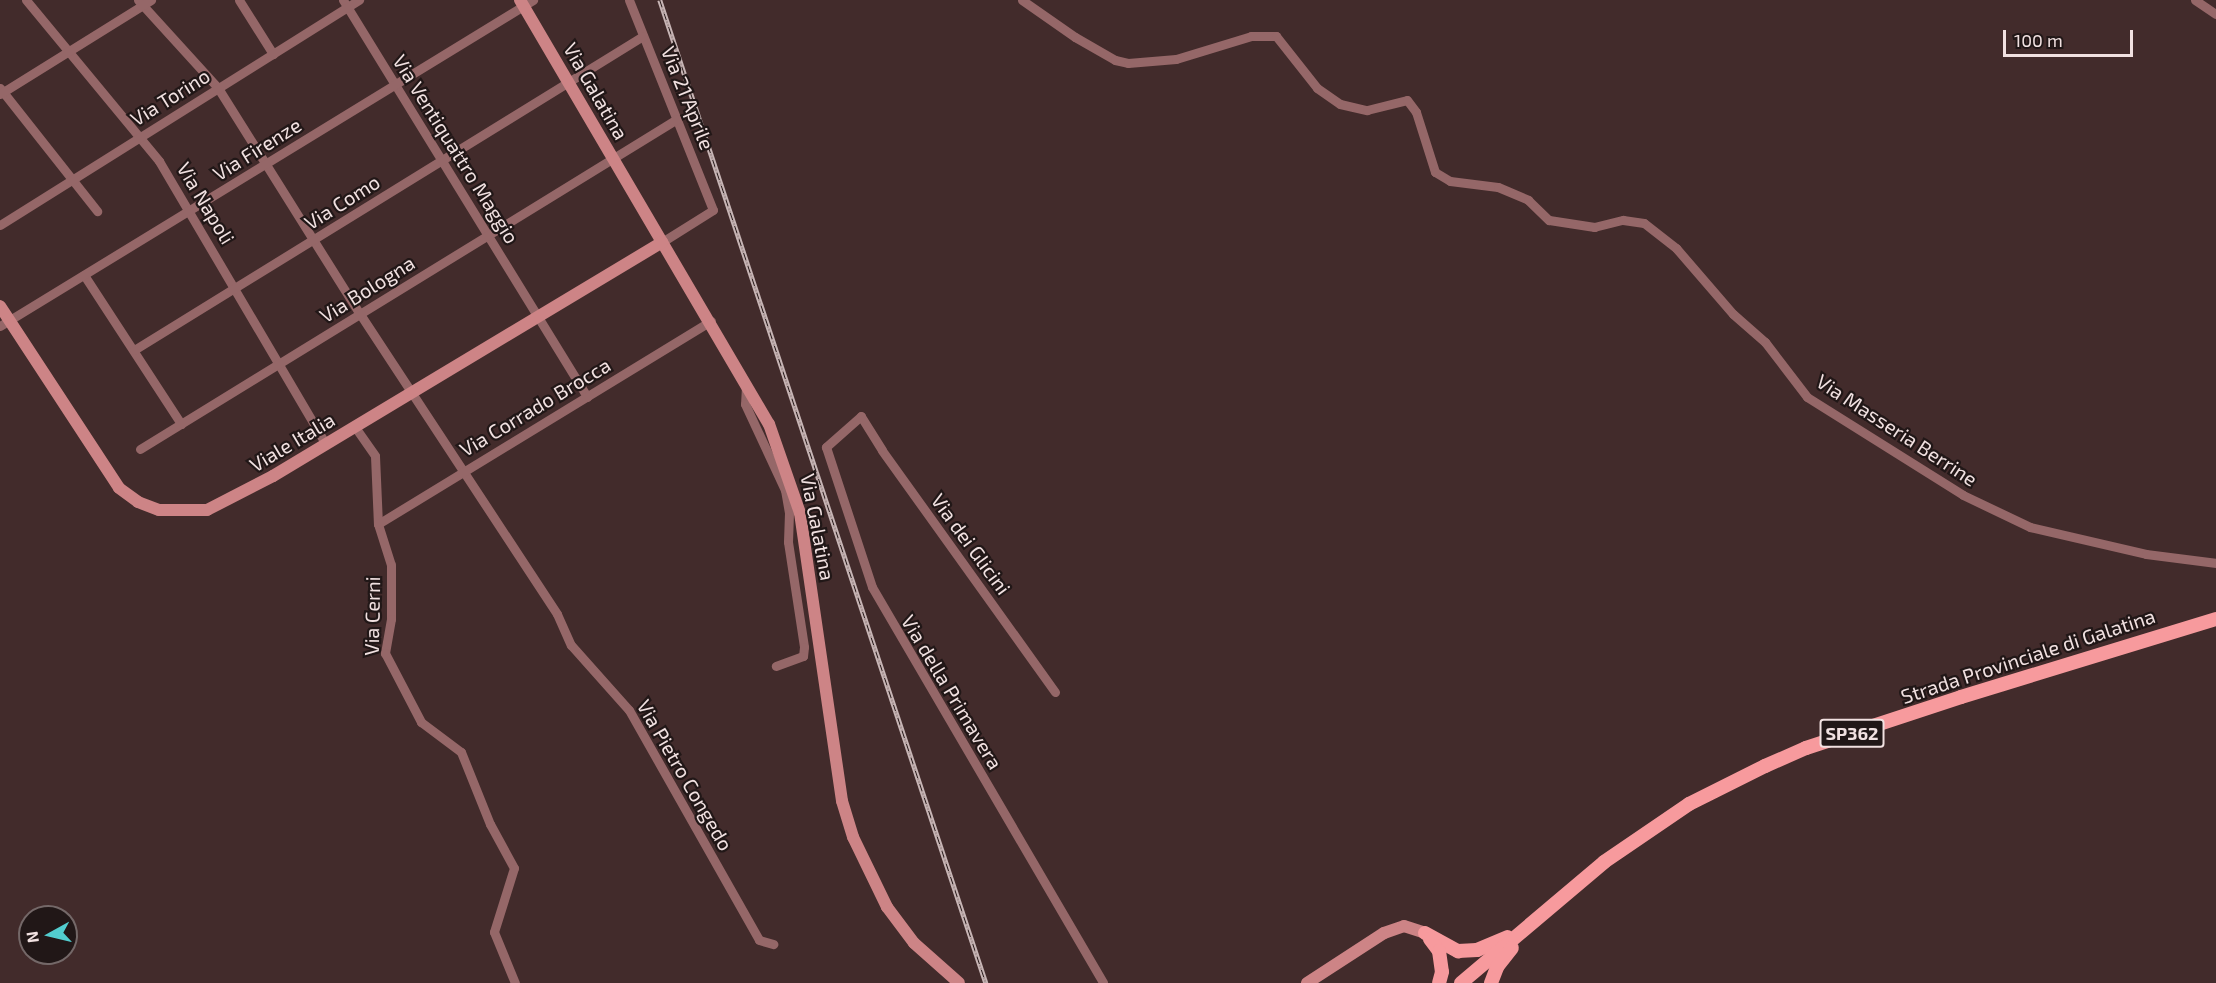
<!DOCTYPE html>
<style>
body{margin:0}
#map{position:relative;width:2216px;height:983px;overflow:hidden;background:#422b2b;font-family:"Exo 2",sans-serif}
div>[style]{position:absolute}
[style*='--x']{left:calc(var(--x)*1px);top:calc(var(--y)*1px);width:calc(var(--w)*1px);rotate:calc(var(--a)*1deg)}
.street>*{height:9px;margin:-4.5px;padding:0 4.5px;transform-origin:4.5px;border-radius:4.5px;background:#956768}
.secondary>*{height:12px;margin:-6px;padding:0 6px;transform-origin:6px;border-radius:6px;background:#cd8486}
.primary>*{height:14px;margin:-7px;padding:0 7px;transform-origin:7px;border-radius:7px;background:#f79a9d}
.rail>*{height:4.5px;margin-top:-2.25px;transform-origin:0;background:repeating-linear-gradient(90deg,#211717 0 7px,#c7b5b5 0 14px);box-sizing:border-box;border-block:2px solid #c7b5b5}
span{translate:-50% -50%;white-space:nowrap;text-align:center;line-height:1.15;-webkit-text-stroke:4.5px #211717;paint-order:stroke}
.shield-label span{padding:2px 4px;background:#211717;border:2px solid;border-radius:4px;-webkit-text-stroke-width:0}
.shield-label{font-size:18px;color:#f1e1e1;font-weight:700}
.street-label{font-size:20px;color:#f1e1e1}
.north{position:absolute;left:18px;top:905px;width:60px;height:60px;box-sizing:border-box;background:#211717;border:2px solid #746868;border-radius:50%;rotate:262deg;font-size:16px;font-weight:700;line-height:24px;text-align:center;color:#f1e1e1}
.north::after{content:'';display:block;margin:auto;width:21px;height:27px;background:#52cdcf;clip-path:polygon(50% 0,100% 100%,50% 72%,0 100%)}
.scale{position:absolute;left:2003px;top:30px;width:130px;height:27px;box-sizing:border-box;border:3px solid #f1e1e1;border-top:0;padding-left:8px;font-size:18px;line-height:21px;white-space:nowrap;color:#f1e1e1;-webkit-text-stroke:4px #211717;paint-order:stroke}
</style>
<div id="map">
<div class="street">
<i style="--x:26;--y:0;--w:209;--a:50.4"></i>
<i style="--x:159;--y:161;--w:329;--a:59.5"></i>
<i style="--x:138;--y:0;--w:119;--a:47.7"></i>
<i style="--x:218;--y:88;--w:267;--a:57.9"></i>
<i style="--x:360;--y:314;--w:359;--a:56.7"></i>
<i style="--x:557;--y:614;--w:34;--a:66"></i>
<i style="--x:571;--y:645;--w:87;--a:48.3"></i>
<i style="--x:629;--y:710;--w:264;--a:60.5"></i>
<i style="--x:759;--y:940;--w:15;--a:16"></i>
<i style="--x:239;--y:0;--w:64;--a:57.8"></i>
<i style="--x:343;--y:0;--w:466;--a:58.4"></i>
<i style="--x:629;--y:0;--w:226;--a:68.2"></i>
<i style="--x:713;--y:210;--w:60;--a:147.9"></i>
<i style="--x:1022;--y:0;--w:65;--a:34.9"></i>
<i style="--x:1075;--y:37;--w:46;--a:29.9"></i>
<i style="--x:1115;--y:60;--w:13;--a:13"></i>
<i style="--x:1128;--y:63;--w:48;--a:-4.8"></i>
<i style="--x:1176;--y:59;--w:78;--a:-17"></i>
<i style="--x:1251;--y:36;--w:25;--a:0"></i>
<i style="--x:1276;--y:36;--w:66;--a:51.7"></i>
<i style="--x:1317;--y:88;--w:28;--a:35"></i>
<i style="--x:1340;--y:104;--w:28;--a:13"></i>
<i style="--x:1367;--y:110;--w:41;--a:-14"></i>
<i style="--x:1407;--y:100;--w:15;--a:53"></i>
<i style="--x:1416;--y:112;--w:63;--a:72.4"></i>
<i style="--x:1435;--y:172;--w:17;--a:31"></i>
<i style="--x:1450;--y:181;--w:48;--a:7.1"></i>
<i style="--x:1498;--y:187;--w:33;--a:23"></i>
<i style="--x:1528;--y:200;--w:29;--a:44"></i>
<i style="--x:1549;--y:220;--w:46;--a:8.8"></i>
<i style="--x:1594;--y:227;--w:30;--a:-14"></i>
<i style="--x:1623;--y:220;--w:21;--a:8"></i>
<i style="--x:1644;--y:223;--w:41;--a:38"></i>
<i style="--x:1676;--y:248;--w:87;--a:49.2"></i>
<i style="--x:1733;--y:314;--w:43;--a:41.2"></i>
<i style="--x:1765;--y:342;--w:69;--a:52.6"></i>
<i style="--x:1807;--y:397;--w:184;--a:32.1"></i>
<i style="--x:1963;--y:495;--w:74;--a:25.5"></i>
<i style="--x:2030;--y:527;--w:119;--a:13.1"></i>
<i style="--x:2146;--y:554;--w:71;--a:7.3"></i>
<i style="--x:2195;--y:0;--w:25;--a:34"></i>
<i style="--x:0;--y:88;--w:157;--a:51.7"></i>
<i style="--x:0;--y:94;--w:178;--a:-31.9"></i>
<i style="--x:0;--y:225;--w:424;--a:-32.1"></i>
<i style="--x:84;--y:275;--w:178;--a:56.9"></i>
<i style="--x:0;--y:326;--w:625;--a:-31.45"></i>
<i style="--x:134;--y:350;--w:598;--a:-31.67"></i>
<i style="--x:746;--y:386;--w:18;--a:93"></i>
<i style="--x:745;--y:404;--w:95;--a:65.1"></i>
<i style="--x:785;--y:490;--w:23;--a:80"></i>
<i style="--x:789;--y:513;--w:29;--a:92"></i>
<i style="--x:788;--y:542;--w:106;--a:81.3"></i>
<i style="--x:804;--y:647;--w:9;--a:96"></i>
<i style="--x:803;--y:656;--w:29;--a:160"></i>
<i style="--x:355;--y:427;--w:35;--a:55"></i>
<i style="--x:375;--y:456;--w:68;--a:87.5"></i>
<i style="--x:378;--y:524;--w:43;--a:72.4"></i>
<i style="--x:391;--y:565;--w:54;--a:90"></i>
<i style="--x:391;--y:619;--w:35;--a:100"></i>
<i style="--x:385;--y:653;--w:78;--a:62.4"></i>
<i style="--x:421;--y:722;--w:50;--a:36.9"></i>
<i style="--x:461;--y:752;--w:78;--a:68.1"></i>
<i style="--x:490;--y:824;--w:50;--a:61.4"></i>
<i style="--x:514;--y:868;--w:67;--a:107.4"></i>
<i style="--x:494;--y:932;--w:55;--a:67.6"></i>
<i style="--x:140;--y:449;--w:630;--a:-31.57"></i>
<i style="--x:378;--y:524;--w:390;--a:-31.4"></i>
<i style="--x:1055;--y:692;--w:297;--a:-125.6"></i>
<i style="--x:882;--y:450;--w:40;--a:-122"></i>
<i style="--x:861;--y:416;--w:47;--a:138.5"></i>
<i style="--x:826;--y:447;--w:147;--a:71.8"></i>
<i style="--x:872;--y:587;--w:458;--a:59.7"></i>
</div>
<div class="secondary">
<i style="--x:520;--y:0;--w:492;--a:59.6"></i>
<i style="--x:769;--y:424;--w:94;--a:70.8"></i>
<i style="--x:800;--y:513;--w:291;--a:81.7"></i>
<i style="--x:842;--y:801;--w:38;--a:73"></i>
<i style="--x:853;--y:837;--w:78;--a:64.1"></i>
<i style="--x:887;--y:907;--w:45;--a:53.1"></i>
<i style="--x:914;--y:943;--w:60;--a:41.6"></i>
<i style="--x:0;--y:306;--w:217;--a:56.8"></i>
<i style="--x:119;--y:488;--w:24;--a:36"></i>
<i style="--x:138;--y:502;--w:22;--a:21"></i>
<i style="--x:159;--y:510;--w:48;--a:0"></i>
<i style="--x:207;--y:510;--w:74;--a:-27.3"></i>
<i style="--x:273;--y:476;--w:454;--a:-31"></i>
<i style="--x:1307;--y:983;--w:92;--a:-33"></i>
<i style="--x:1384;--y:933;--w:21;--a:-19"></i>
<i style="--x:1404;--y:926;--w:22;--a:18"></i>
</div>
<div class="primary">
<i style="--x:1425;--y:933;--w:38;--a:29"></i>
<i style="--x:1458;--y:951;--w:19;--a:-3"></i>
<i style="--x:1477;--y:950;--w:33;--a:-23"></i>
<i style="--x:1430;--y:939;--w:15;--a:53"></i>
<i style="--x:1439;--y:951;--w:21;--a:82"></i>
<i style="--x:1442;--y:972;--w:11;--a:105"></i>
<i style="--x:1461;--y:983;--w:187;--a:-40.2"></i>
<i style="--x:1604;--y:862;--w:103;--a:-34.3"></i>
<i style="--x:1689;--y:804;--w:85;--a:-26.6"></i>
<i style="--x:1765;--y:766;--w:45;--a:-23.7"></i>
<i style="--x:1806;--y:748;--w:163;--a:-18.2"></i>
<i style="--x:1961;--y:697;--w:267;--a:-17"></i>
<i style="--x:1491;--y:983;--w:17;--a:-69"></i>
<i style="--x:1497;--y:967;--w:24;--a:-52"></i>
</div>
<div class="rail">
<i style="--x:660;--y:0;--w:1036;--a:71.65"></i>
</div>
<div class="shield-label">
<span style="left:1852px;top:733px">SP362</span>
</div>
<div class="street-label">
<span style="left:596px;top:91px;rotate:60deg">Via Galatina</span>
<span style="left:170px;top:97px;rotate:-32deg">Via Torino</span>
<span style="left:688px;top:98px;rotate:68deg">Via 21 Aprile</span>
<span style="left:257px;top:149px;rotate:-32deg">Via Firenze</span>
<span style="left:456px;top:149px;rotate:58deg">Via Ventiquattro Maggio</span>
<span style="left:342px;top:202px;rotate:-32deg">Via Como</span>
<span style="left:206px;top:203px;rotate:59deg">Via Napoli</span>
<span style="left:367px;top:289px;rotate:-32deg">Via Bologna</span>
<span style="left:535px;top:407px;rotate:-31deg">Via Corrado Brocca</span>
<span style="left:1897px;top:430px;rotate:33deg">Via Masseria Berrine</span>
<span style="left:292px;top:442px;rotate:-31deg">Viale Italia</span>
<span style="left:818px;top:527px;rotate:79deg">Via Galatina</span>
<span style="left:971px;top:544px;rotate:54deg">Via dei Glicini</span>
<span style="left:372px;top:616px;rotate:-89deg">Via Cerni</span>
<span style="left:2028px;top:656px;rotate:-18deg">Strada Provinciale di Galatina</span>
<span style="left:952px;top:692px;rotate:59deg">Via della Primavera</span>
<span style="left:685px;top:775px;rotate:60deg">Via Pietro Congedo</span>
</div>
<div class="north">N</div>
<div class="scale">100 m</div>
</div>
